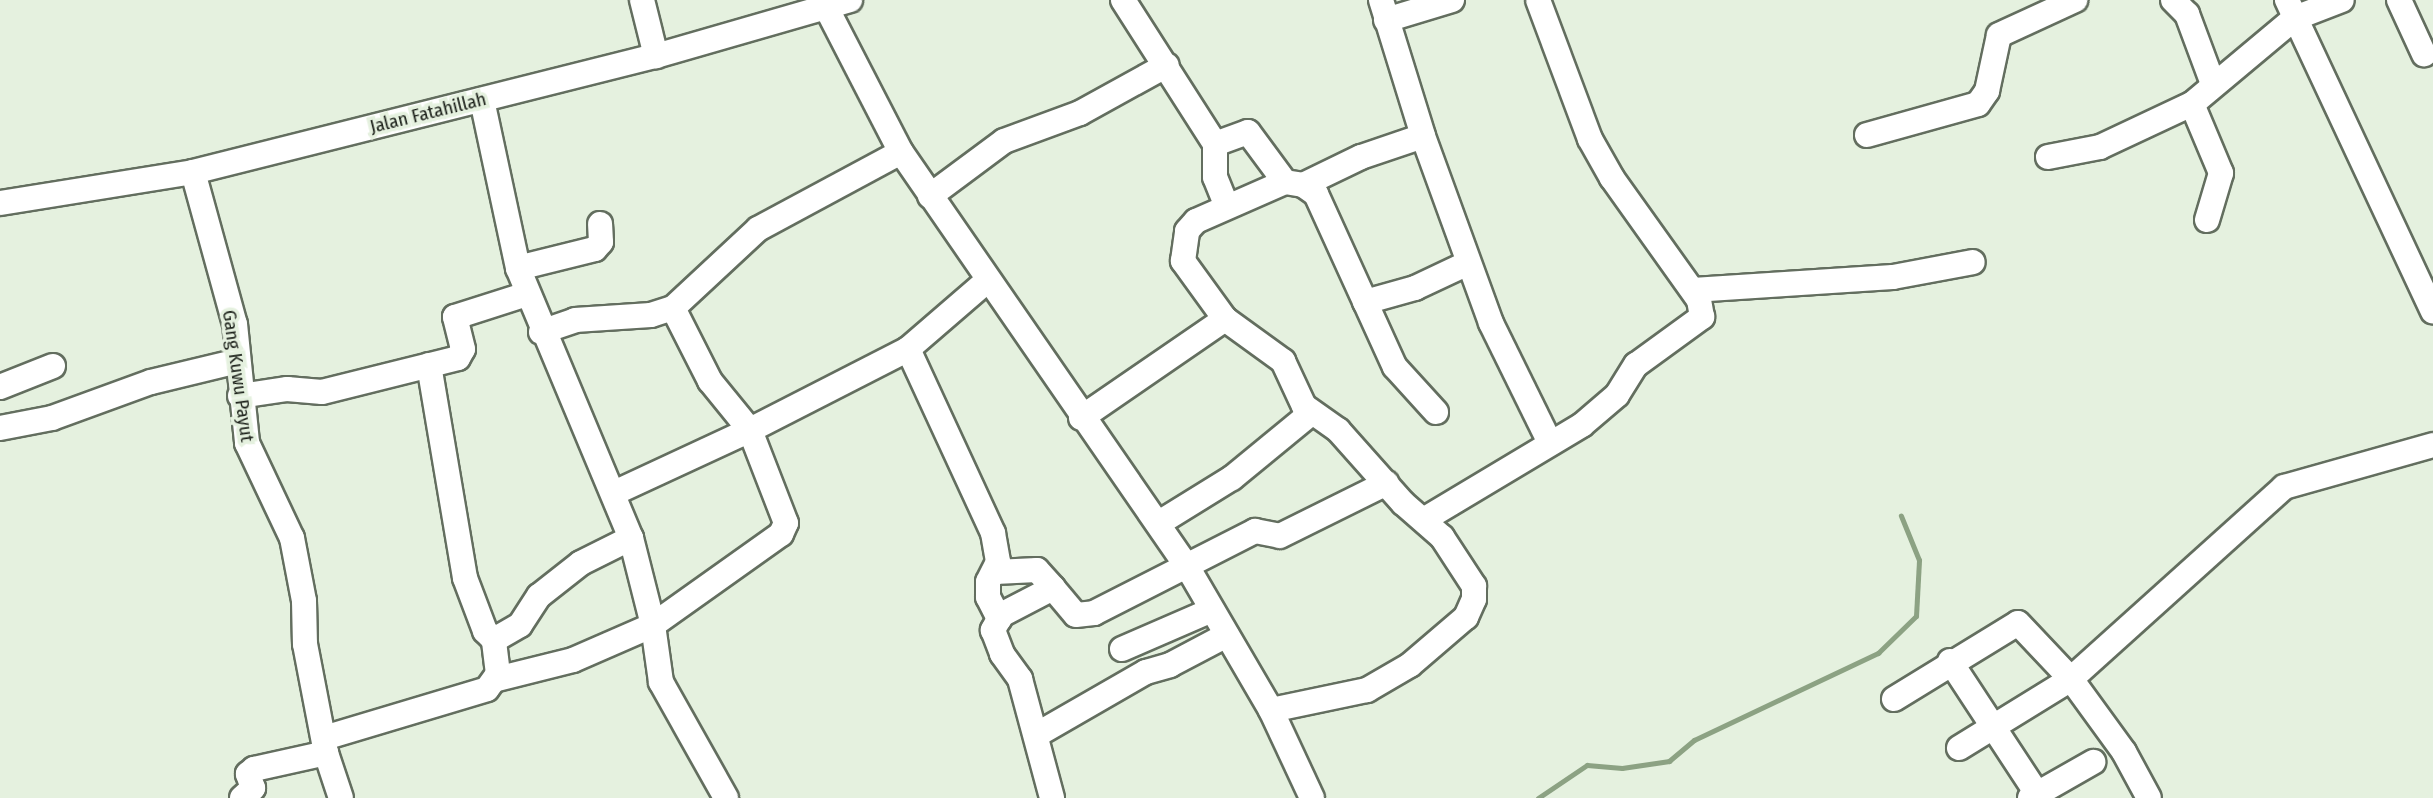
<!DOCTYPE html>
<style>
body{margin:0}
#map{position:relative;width:2433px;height:798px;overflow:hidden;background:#e5f1df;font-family:"Fira Sans Condensed",sans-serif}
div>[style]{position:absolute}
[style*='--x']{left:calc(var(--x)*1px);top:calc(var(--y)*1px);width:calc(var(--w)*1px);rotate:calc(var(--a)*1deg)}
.stream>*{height:5px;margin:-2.5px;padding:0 2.5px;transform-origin:2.5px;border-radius:2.5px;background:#8ca283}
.roads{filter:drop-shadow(2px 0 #636e5f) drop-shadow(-2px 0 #636e5f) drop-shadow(0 2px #636e5f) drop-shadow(0 -2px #636e5f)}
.minor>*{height:24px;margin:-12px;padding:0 12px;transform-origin:12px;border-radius:12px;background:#fff}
span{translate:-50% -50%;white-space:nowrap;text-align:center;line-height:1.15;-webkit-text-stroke:7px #e5f1df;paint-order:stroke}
.street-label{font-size:19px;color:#191e17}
</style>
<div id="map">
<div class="stream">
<i style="--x:1538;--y:798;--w:59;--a:-34"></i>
<i style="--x:1587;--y:765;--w:35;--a:5"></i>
<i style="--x:1622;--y:768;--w:48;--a:-8.5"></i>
<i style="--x:1669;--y:761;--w:33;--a:-40"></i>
<i style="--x:1694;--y:740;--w:204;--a:-25.3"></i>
<i style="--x:1878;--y:653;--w:53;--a:-44.2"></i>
<i style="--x:1916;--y:616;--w:56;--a:-86.9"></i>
<i style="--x:1919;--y:560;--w:48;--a:-112.2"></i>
</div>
<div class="roads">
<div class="minor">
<i style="--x:642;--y:0;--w:58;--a:76"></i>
<i style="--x:1123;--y:0;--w:171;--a:57.4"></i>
<i style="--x:1215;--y:144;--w:35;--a:-20"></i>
<i style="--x:1248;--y:132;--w:62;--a:53.5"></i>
<i style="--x:1285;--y:182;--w:18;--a:9"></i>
<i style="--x:1303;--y:185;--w:16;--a:35"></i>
<i style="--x:1316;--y:194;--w:190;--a:65.5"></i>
<i style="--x:1395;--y:367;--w:61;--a:47.7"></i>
<i style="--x:1381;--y:0;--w:142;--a:72.8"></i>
<i style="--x:1423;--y:136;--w:199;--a:70"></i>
<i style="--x:1491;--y:323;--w:134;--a:63.8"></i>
<i style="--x:2173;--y:0;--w:20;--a:45"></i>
<i style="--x:2187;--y:14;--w:75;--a:69.6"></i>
<i style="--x:2287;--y:0;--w:344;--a:64.9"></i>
<i style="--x:2399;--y:0;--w:60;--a:65.2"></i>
<i style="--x:826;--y:7;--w:163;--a:62.7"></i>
<i style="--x:901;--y:152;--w:505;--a:55.4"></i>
<i style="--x:1188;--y:568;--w:164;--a:59.7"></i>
<i style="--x:1271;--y:710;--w:97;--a:65"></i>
<i style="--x:1386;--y:20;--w:69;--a:-16.9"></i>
<i style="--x:482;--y:100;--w:172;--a:77.9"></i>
<i style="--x:518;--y:268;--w:293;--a:67.3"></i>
<i style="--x:631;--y:538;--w:90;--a:75.8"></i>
<i style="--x:653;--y:625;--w:58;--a:82"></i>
<i style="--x:661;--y:682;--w:133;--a:60.7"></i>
<i style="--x:2192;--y:104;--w:75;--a:67.2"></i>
<i style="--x:2221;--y:173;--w:49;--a:106.6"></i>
<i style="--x:1867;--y:135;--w:115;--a:-15.6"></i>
<i style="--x:1978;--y:104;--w:16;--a:-55"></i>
<i style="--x:1987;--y:91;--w:57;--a:-77.9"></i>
<i style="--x:1999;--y:35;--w:84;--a:-24.7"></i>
<i style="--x:1215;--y:144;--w:33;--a:90"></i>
<i style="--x:1215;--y:177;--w:32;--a:68"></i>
<i style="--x:2048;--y:157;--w:53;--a:-10.9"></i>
<i style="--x:2100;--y:147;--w:102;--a:-25.1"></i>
<i style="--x:2192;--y:104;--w:134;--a:-39.9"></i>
<i style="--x:2295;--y:18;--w:50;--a:-21"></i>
<i style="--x:193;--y:172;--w:158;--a:74.6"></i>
<i style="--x:235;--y:324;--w:120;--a:84.2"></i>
<i style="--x:247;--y:443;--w:105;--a:64.7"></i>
<i style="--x:292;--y:538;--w:64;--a:79.2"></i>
<i style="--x:304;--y:601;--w:43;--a:88.7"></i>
<i style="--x:305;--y:644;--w:111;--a:79.1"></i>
<i style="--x:326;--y:753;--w:47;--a:71.6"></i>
<i style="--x:1303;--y:185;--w:64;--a:-25.8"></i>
<i style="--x:1361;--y:157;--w:65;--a:-18.7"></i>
<i style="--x:930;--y:196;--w:92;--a:-36.6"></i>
<i style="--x:1004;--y:141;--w:81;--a:-20.2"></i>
<i style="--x:1080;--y:113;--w:99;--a:-28.9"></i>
<i style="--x:0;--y:203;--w:195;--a:-9.1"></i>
<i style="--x:193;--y:172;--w:477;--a:-14.1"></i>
<i style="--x:656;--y:56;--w:202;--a:-16.1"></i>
<i style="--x:518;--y:268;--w:79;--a:-13.9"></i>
<i style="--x:595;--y:249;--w:9;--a:-49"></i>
<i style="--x:601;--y:242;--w:18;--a:-93"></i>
<i style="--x:1693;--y:290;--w:200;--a:-3.7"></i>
<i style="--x:1893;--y:277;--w:81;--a:-10.6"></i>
<i style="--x:1365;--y:302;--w:52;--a:-15.6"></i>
<i style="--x:1415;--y:288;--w:59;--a:-25.3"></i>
<i style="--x:673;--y:308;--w:116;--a:-42.9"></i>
<i style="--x:758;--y:229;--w:162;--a:-28.3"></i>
<i style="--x:1225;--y:319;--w:72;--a:35.9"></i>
<i style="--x:1283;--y:361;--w:50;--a:65"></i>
<i style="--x:1304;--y:406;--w:42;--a:35.2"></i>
<i style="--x:1338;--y:430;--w:98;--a:48.3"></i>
<i style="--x:1403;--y:503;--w:52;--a:41.1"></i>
<i style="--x:1442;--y:537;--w:59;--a:56.9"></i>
<i style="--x:1474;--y:586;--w:13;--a:90"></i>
<i style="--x:1474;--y:599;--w:20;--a:114"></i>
<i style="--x:1466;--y:617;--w:74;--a:139.4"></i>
<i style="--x:1410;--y:665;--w:50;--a:149.8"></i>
<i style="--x:1367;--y:690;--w:98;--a:168.2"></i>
<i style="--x:541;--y:332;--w:36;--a:-19"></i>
<i style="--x:575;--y:320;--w:76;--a:-3.8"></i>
<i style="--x:651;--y:315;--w:23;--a:-18"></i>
<i style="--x:673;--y:308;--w:82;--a:63.1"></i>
<i style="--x:710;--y:381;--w:63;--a:50.8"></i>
<i style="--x:750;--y:430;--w:178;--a:-27.1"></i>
<i style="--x:908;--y:349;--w:203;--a:65.2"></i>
<i style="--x:993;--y:533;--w:29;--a:80"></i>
<i style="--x:998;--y:562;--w:22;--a:117"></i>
<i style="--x:988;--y:582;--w:15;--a:90"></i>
<i style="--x:988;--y:597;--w:25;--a:63"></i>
<i style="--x:999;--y:619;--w:13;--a:119"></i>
<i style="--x:993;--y:630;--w:26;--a:69"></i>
<i style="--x:1002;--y:654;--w:31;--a:54"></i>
<i style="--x:1020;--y:679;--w:123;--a:74.9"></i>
<i style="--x:908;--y:349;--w:106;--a:-40.8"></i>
<i style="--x:429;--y:365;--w:216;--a:80.4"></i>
<i style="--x:465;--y:578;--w:57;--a:69.3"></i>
<i style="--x:485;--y:631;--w:13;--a:45"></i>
<i style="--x:0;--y:387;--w:57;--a:-21.6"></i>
<i style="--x:240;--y:396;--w:48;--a:-8.5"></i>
<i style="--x:287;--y:389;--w:35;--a:5"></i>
<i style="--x:322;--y:392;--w:140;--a:-14"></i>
<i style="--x:458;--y:358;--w:10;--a:-61"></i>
<i style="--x:463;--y:349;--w:33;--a:-104"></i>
<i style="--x:455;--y:317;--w:76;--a:-17.7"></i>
<i style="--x:1081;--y:418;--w:175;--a:-34.5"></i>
<i style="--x:1225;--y:319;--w:72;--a:-125.9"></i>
<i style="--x:1183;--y:261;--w:30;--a:-82"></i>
<i style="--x:1187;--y:231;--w:13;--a:-48"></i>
<i style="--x:1196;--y:221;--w:97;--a:-23.7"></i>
<i style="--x:0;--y:428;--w:53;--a:-10.9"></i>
<i style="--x:52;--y:418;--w:105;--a:-20"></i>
<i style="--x:151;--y:382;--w:89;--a:-13.6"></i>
<i style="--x:1425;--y:519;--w:183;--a:-30.9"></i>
<i style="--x:1582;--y:425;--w:46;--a:-40.6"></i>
<i style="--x:1617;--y:395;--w:36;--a:-58"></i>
<i style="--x:1636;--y:365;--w:82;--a:-36"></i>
<i style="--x:1702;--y:317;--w:17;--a:-100"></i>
<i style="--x:1699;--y:300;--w:150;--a:-125.5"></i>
<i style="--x:1612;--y:178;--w:45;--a:-119.4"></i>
<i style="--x:1590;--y:139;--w:148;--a:-110.5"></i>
<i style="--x:1159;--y:523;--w:86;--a:-31.7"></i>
<i style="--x:1232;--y:478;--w:102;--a:-39.4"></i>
<i style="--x:995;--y:572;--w:42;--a:-2.7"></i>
<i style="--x:1037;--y:570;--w:24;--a:48"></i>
<i style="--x:999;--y:616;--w:61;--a:-27.4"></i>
<i style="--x:1053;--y:588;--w:35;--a:50"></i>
<i style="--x:1076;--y:615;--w:18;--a:-6"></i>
<i style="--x:1094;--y:613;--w:181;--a:-27"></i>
<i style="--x:1255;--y:531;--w:25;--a:11"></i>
<i style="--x:1280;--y:536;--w:119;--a:-26.4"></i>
<i style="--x:1122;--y:649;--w:98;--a:-23.4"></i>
<i style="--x:1950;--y:661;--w:164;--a:56.7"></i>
<i style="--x:497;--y:679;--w:78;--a:-14"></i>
<i style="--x:573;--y:660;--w:87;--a:-23.6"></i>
<i style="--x:653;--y:625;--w:157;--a:-35.4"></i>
<i style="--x:781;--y:534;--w:12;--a:-66"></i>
<i style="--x:786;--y:523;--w:100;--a:-111.2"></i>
<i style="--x:750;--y:430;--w:150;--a:155.1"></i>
<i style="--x:1894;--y:699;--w:145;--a:-31.5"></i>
<i style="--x:2018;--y:623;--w:77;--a:46.6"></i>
<i style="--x:2071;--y:679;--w:90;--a:54"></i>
<i style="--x:2124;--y:752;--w:52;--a:61.5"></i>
<i style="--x:1038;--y:734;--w:125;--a:-29.9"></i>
<i style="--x:1146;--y:672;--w:25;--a:-16"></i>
<i style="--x:1170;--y:665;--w:64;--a:-27.8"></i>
<i style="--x:324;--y:738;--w:170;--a:-16.7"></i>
<i style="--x:487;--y:689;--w:19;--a:-54"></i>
<i style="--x:498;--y:674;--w:34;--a:-97"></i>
<i style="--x:494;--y:640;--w:30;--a:-30"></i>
<i style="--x:520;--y:625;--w:35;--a:-57"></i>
<i style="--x:539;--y:596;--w:53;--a:-38.2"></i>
<i style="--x:581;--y:563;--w:56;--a:-26.6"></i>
<i style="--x:1959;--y:748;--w:132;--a:-31.6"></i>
<i style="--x:2071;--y:679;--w:287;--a:-42"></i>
<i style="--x:2284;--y:487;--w:155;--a:-15.7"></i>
<i style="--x:242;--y:798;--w:15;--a:-42"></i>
<i style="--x:253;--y:788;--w:15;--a:-110"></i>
<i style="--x:248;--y:774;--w:8;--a:-40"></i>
<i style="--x:254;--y:769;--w:74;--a:-12.5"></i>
<i style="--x:2030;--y:798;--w:73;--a:-29.7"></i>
</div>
</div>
<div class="street-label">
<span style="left:428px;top:113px;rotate:-14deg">Jalan Fatahillah</span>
<span style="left:238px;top:376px;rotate:82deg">Gang Kuwu Payut</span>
</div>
</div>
